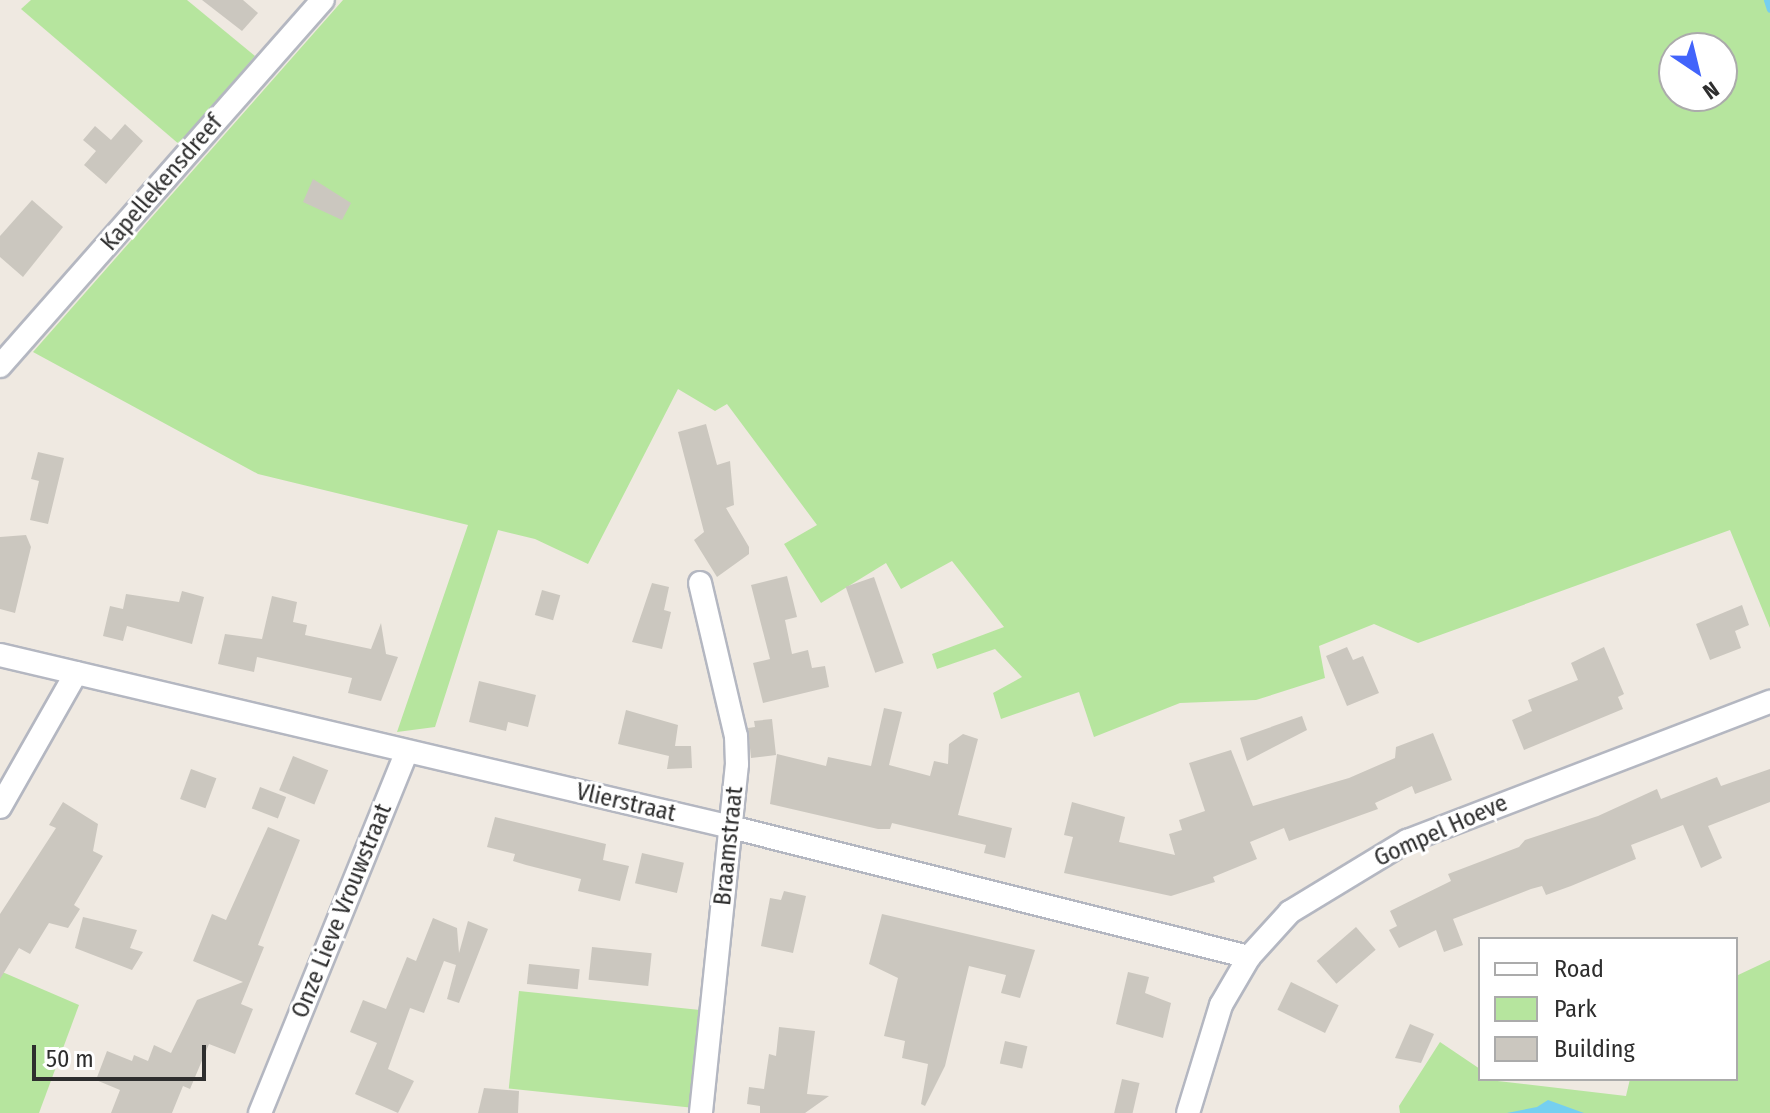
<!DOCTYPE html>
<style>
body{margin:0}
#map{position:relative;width:1770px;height:1113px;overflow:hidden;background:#efe9e1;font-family:"Fira Sans Condensed",sans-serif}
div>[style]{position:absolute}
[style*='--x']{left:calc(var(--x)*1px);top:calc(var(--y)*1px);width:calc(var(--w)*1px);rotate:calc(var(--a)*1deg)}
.green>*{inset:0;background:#b6e59e;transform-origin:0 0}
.water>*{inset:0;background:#75cff0}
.stream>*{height:7px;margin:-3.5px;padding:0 3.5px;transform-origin:3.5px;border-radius:3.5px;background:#75cff0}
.building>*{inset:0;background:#cbc7bf;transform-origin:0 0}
.roads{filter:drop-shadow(2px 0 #b4b7c1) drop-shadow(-2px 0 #b4b7c1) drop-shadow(0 2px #b4b7c1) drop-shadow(0 -2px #b4b7c1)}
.minor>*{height:22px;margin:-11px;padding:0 11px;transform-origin:11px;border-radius:11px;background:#fff}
span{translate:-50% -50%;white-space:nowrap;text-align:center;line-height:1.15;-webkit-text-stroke:6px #fff;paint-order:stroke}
.street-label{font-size:24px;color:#2e2e2e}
.legend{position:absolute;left:1478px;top:937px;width:260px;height:144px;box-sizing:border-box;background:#fff;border:2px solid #ababab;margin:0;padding:10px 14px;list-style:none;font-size:24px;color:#2e2e2e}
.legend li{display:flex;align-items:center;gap:16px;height:40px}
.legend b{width:40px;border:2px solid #ababab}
.north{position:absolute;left:1658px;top:32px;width:80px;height:80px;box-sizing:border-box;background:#fff;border:2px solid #ababab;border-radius:50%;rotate:145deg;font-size:22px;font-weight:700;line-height:32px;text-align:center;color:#2e2e2e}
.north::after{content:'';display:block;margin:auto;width:28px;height:36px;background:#4264fb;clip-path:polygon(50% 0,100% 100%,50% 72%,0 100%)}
.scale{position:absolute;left:32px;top:1045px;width:174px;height:36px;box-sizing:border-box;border:4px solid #2e2e2e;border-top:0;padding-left:10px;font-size:24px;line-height:28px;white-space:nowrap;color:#2e2e2e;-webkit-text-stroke:6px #fff;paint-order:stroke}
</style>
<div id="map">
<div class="green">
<i style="clip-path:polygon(31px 0,187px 0,255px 56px,180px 145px,21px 9px)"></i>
<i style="clip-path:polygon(evenodd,343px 0,1770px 0,1770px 628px,1730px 530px,1418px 643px,1374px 624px,1319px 646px,1325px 678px,1256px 700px,1180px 703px,1094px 737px,1079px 692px,1001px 719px,993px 693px,1022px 677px,995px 649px,937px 669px,932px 654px,1004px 627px,952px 561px,901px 589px,886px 563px,821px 603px,784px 544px,817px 525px,727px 404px,715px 411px,678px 389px,588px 564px,535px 539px,498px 530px,435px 727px,397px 732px,468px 525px,258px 474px,33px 352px,343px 0,1674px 48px,1722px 48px,1722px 96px,1674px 96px,1674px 48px)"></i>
<i style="clip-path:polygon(1770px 960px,1770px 1113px,1400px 1113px,1399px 1106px,1440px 1042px,1480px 1069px,1480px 1079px,1626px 1096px,1630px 1079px,1736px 1079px,1736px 976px)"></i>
<i style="clip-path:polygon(0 971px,79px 1005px,39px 1113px,0 1113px)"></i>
<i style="left:519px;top:991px;width:182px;height:98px;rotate:6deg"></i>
</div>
<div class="water">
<i style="clip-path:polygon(1548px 1100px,1584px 1113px,1507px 1113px,1537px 1107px)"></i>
</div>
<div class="stream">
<i style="--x:1767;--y:0;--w:9;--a:72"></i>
</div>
<div class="building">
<i style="clip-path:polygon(202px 0,243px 0,258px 13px,242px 31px)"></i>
<i style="clip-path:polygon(125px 124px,143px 141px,106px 184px,84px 165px,96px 151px,83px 140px,95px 126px,111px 140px)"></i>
<i style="clip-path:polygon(313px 179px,351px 203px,342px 220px,303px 202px)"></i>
<i style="clip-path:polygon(32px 200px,63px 227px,23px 277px,0 257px,0 236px)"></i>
<i style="clip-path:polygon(706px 424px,717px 465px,730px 461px,734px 505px,726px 508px,749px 547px,749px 554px,717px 577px,694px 540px,704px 532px,678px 432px)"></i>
<i style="clip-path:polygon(38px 452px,64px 458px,48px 524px,30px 520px,39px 481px,31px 479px)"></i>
<i style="clip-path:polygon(26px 535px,31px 547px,15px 613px,0 609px,0 537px)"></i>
<i style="clip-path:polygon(787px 576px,797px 617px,785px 620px,792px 654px,808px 650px,812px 668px,825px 666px,829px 687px,763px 703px,753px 663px,770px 659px,751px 585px)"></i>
<i style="left:874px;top:577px;width:91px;height:30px;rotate:71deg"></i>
<i style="clip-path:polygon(652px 583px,669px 587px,664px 610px,671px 612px,662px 649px,632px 642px)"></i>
<i style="left:542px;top:590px;width:19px;height:26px;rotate:16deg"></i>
<i style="clip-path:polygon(182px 591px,204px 597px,192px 644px,127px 626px,123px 641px,103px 636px,110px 606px,123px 609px,126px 594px,179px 602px)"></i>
<i style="clip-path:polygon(272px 596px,297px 602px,293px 622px,307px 625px,305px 635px,371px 649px,381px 623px,386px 654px,398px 657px,381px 701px,348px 693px,352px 678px,257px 657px,254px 672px,218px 664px,225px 634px,262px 639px)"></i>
<i style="clip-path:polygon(1742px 605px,1749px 625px,1735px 631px,1741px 648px,1710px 660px,1696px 624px)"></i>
<i style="clip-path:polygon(1347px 647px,1353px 660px,1363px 656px,1379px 693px,1347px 706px,1326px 656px)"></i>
<i style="clip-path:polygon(1604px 647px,1624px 694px,1618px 697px,1623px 709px,1524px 750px,1512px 720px,1532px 711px,1528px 700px,1578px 680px,1571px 663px)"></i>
<i style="clip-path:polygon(479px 681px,536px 695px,528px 727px,508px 722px,506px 731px,469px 722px)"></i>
<i style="clip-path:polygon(884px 708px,902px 712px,889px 765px,930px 776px,934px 761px,948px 764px,949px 744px,963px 734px,978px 739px,958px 815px,1012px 828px,1005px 858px,984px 853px,986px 845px,892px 823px,890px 829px,878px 829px,770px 804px,777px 754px,826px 766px,828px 757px,871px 766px)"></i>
<i style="clip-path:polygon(626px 710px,678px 725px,675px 746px,691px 746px,692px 768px,667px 769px,669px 756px,618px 744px)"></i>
<i style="clip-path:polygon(1302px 716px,1307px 730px,1247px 761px,1240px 738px)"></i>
<i style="clip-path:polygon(772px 719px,776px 755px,751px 758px,748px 728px,755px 727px,754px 721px)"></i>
<i style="clip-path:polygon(1433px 733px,1452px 780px,1415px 794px,1412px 786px,1375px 803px,1378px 809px,1289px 841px,1284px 828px,1250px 842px,1257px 859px,1213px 877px,1215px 882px,1171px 896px,1064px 873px,1073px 837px,1064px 835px,1072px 802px,1125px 817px,1119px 842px,1175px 855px,1169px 834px,1182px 830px,1179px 820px,1205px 811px,1189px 763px,1231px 750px,1253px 806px,1349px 778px,1395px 758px,1396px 747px)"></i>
<i style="left:293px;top:756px;width:38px;height:37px;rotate:22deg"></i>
<i style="left:191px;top:769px;width:27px;height:32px;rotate:20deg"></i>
<i style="clip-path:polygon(1770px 769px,1770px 802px,1708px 826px,1722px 858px,1701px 868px,1683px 825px,1631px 845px,1636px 859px,1571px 886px,1546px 895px,1542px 886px,1531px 889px,1453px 919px,1463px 945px,1444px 952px,1436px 930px,1399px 948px,1389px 930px,1397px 926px,1390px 911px,1451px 881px,1448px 874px,1519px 847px,1525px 840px,1598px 816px,1657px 789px,1661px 799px,1717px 777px,1721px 786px)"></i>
<i style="left:260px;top:787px;width:28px;height:23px;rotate:21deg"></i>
<i style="clip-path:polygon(63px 802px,98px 824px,93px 851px,103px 856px,74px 905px,80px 909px,68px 928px,49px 923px,30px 954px,19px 948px,0 979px,0 914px,56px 828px,49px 825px)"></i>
<i style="clip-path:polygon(495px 817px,606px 844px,603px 860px,629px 866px,620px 901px,578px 891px,581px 879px,526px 865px,513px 861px,515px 854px,487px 847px)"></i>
<i style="clip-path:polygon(268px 827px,300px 840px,258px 945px,264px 947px,241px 1004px,253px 1009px,235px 1054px,209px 1044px,190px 1089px,183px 1086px,172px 1113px,111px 1113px,120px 1090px,96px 1080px,107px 1051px,132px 1061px,134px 1055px,148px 1061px,154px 1045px,171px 1053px,197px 1000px,243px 982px,193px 961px,212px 914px,226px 920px)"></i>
<i style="left:642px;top:853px;width:43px;height:31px;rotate:13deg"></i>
<i style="clip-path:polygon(784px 891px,806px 896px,793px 953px,761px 946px,770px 898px,781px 900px)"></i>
<i style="clip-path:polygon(882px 914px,1035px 950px,1020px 998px,1001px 993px,1006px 975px,969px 966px,945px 1066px,925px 1106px,921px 1104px,928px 1064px,902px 1058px,905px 1041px,884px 1036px,898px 978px,869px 964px)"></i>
<i style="clip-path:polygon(83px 917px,137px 930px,130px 948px,143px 952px,132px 970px,75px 948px)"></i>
<i style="clip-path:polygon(433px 918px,457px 928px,459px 953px,468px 921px,488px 929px,459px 1003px,447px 999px,456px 965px,444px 961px,424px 1013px,410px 1008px,388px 1069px,414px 1081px,398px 1113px,355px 1094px,377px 1043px,350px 1032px,363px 1000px,386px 1009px,407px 957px,416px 961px)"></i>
<i style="left:1356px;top:927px;width:30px;height:52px;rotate:49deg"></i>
<i style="left:592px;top:947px;width:60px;height:33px;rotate:6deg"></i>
<i style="left:529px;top:964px;width:51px;height:20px;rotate:6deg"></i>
<i style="clip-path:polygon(1128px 972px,1149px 977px,1145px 993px,1171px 1003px,1163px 1038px,1116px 1024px)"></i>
<i style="left:1291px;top:982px;width:53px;height:31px;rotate:26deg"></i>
<i style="clip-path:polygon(1410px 1024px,1434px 1034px,1421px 1063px,1395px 1058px)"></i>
<i style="clip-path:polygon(779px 1027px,815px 1031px,807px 1094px,829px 1096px,805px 1113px,760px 1113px,760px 1106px,747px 1104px,749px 1087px,764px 1089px,769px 1054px,776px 1056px)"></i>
<i style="left:1005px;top:1041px;width:23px;height:23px;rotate:13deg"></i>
<i style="left:1122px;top:1079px;width:18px;height:35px;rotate:13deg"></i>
<i style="clip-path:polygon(484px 1088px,519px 1091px,518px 1113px,478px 1113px)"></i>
</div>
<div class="roads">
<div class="minor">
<i style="--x:0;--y:366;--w:488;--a:-48.6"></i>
<i style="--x:700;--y:583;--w:157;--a:76.8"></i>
<i style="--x:736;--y:736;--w:28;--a:88"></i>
<i style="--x:737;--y:764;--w:351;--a:95.9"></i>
<i style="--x:0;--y:655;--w:751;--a:13.24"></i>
<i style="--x:731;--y:827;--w:534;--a:14.09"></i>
<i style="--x:0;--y:807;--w:154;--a:-60.4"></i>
<i style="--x:260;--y:1113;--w:388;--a:-67.9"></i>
<i style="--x:1188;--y:1113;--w:113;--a:-73"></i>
<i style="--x:1221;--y:1005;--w:56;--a:-59.7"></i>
<i style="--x:1249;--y:957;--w:61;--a:-47.7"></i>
<i style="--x:1290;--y:912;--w:137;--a:-31.3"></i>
<i style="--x:1407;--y:841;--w:389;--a:-21"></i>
</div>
</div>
<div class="street-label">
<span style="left:162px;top:183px;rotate:-49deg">Kapellekensdreef</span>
<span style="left:626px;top:803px;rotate:13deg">Vlierstraat</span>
<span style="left:1441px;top:831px;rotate:-24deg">Gompel Hoeve</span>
<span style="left:729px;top:846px;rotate:-84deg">Braamstraat</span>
<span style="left:342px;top:911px;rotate:-68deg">Onze Lieve Vrouwstraat</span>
</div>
<ul class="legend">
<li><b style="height:10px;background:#fff"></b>Road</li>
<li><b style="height:22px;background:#b6e59e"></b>Park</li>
<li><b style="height:22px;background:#cbc7bf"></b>Building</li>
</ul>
<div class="north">N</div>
<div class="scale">50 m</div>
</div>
